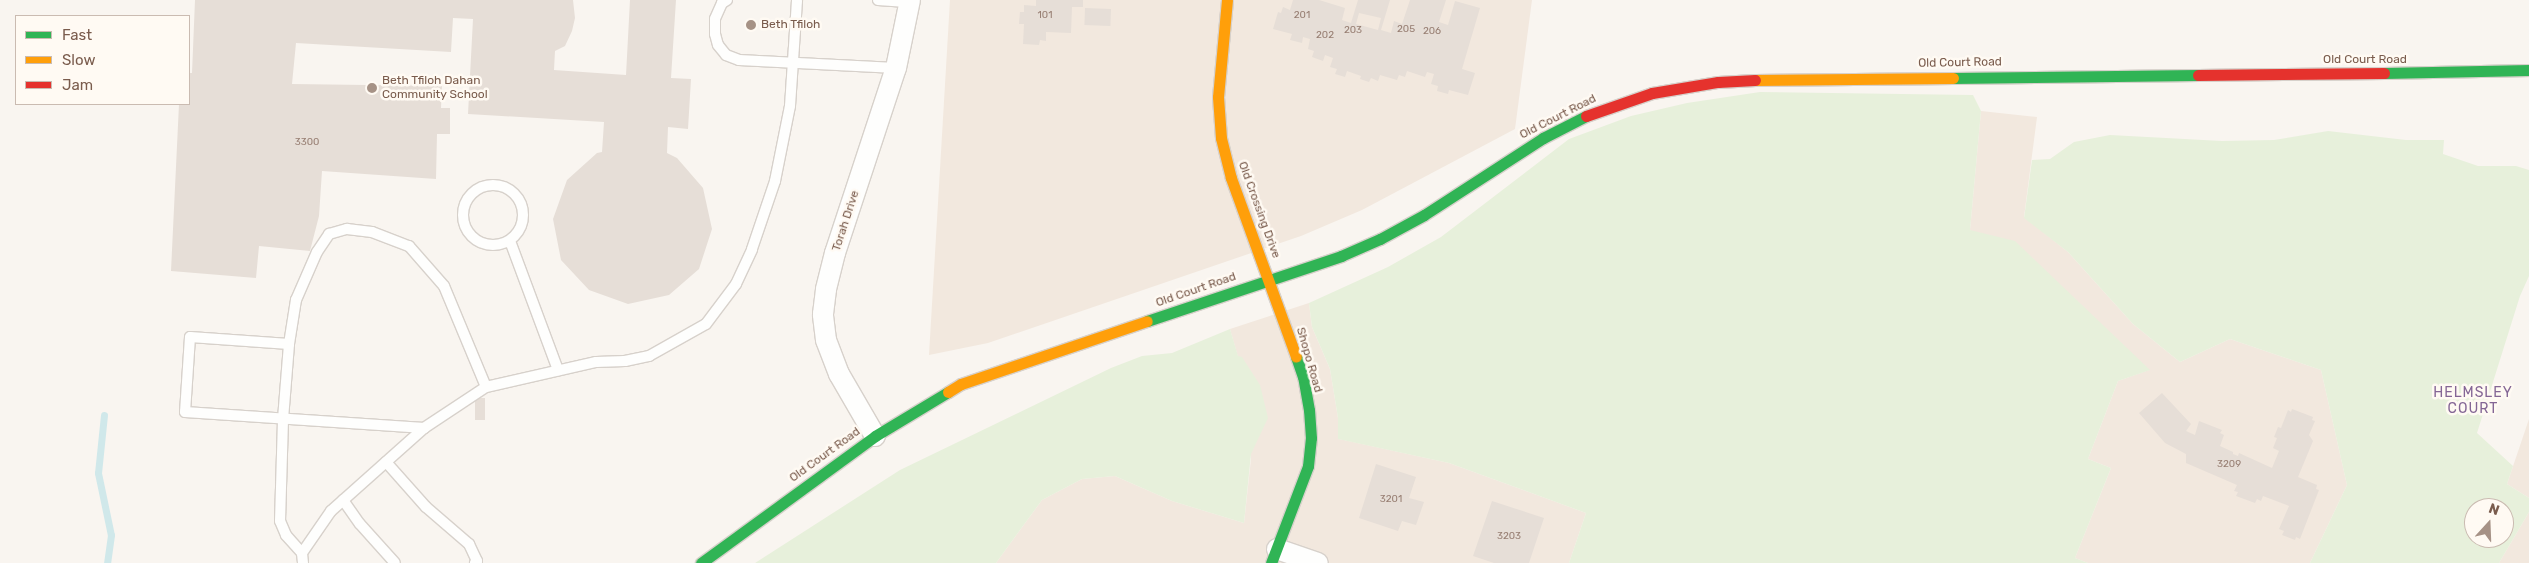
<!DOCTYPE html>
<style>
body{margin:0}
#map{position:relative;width:2529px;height:563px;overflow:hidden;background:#f9f5f0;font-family:Rubik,sans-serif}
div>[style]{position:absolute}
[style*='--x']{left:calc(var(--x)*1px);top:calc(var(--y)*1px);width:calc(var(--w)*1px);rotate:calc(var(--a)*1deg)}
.residential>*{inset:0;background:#f2e8de}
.green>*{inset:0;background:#e7f0db}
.stream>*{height:7px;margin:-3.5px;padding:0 3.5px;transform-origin:3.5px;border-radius:3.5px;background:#d0e8ea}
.building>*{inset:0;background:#e6ded7;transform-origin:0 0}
.roads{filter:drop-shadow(1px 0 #d7d1cb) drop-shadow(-1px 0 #d7d1cb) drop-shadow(0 1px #d7d1cb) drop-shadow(0 -1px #d7d1cb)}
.lane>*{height:10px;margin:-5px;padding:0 5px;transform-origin:5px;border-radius:5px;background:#fefefd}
.lane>.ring{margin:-5px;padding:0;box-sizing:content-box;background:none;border:10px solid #fefefd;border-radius:50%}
.street>*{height:20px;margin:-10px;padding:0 10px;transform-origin:10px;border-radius:10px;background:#fefefd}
.fast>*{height:11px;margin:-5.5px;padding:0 5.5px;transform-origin:5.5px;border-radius:5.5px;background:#30b455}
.slow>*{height:11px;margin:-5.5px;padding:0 5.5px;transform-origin:5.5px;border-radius:5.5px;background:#ff9f0a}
.jam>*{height:11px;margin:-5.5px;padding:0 5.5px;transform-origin:5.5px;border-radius:5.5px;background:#e5322d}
.dots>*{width:14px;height:14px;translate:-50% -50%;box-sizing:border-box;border:2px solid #fffaf3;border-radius:50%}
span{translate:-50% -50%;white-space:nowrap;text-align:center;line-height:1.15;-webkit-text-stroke:5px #fffaf3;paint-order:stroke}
.number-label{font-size:10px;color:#977e72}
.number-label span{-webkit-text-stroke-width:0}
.poi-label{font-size:12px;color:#7a5c4d}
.left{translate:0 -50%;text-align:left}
.street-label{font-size:12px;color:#7a5c4d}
.neighbourhood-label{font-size:14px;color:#846695;letter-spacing:1px}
.legend{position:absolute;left:15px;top:15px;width:175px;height:90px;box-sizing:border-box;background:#fffaf3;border:1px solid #cabbb1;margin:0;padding:6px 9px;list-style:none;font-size:15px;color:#7a5c4d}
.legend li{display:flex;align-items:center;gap:10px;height:25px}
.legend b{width:25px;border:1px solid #cabbb1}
.north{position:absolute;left:2464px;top:498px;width:50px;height:50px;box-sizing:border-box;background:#fffaf3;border:1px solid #cabbb1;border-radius:50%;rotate:20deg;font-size:14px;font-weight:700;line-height:20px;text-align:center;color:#7a5c4d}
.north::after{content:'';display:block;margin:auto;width:18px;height:22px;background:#a69286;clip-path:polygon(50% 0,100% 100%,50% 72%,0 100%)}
</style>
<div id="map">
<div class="residential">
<i style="clip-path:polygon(950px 0,1532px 0,1515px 129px,1362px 210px,1301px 236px,988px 343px,929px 355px)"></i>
<i style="clip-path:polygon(1981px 111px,2037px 117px,2024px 217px,2068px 252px,2133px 324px,2180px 362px,2230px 339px,2321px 370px,2347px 485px,2310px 563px,2088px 563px,2075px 558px,2111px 468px,2088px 459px,2118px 381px,2149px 370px,1970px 230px)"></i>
<i style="clip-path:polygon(1309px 303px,1312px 327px,1330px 369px,1338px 418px,1339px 439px,1449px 463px,1586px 513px,1569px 563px,996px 563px,1042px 500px,1082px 479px,1115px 476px,1172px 501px,1244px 523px,1251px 459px,1240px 364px,1230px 329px)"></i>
<i style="clip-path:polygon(2529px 419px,2529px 498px,2507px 484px)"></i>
<i style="clip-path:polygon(2529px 512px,2529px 563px,2499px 563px)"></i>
</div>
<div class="green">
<i style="clip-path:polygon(1760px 92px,1973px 95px,1981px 111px,1970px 230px,2015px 241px,2150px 370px,2118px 381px,2088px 459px,2111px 468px,2075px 558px,2088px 563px,1569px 563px,1586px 513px,1449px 463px,1338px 439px,1338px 418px,1330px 369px,1312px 327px,1309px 303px,1388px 267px,1441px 237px,1569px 139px,1631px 116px,1687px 103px)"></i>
<i style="clip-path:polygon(evenodd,2328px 131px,2406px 140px,2444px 140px,2443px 154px,2478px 166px,2516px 166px,2529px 170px,2529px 276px,2520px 296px,2477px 433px,2513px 466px,2507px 484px,2529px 498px,2529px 512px,2499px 563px,2310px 563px,2347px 485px,2321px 370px,2230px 339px,2180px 362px,2133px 324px,2068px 252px,2024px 218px,2032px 160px,2050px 159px,2074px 142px,2110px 135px,2222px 141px,2274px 140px,2328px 131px,2474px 508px,2504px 508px,2504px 538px,2474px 538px,2474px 508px)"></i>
<i style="clip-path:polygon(1230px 329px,1238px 356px,1242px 357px,1260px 385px,1268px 418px,1251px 454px,1244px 523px,1172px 501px,1115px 476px,1082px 479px,1042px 500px,996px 563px,755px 563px,900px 470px,1111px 368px,1142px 356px,1172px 353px)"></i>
</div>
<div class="stream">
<i style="--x:104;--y:415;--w:58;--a:95.9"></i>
<i style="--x:98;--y:473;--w:63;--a:78.2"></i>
<i style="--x:111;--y:535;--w:28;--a:98"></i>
</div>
<div class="building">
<i style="clip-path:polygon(195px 0,573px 0,575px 18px,572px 31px,565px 46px,555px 51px,554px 70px,626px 75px,630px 0,676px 0,671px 78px,691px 79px,688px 129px,668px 127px,667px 153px,677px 158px,703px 188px,712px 229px,699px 269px,669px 295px,628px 304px,589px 290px,561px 260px,553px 219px,567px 180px,597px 153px,602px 152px,604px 122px,468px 114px,473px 19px,453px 18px,451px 52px,296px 43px,292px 84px,442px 86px,441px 108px,450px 108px,450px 134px,437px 134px,436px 179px,322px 171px,319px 216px,310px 251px,259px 246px,256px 278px,171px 271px,179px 104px,189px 104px,189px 73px,192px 73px)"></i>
<i style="clip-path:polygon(1036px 0,1083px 0,1083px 7px,1072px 7px,1071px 33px,1046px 32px,1046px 41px,1040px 40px,1039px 45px,1023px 44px,1024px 24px,1019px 24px,1020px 12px,1024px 12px,1024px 5px,1036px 6px)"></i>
<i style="clip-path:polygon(evenodd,1293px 0,1319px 0,1345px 8px,1342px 20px,1351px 23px,1358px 0,1390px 0,1381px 30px,1391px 33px,1394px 21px,1402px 24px,1410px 0,1446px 0,1439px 22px,1448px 25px,1455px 1px,1480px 8px,1462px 69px,1475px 73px,1468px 95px,1449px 90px,1448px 94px,1437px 91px,1438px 86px,1431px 84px,1434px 74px,1427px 72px,1425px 77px,1407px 71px,1405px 77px,1399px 75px,1397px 80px,1380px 75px,1378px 81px,1371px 78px,1369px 82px,1360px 79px,1361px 76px,1347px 71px,1345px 77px,1335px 74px,1337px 69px,1330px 67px,1333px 58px,1325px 55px,1323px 61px,1312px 57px,1314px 51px,1308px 49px,1310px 39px,1303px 37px,1302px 43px,1290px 40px,1292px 34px,1273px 29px,1278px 12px,1281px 13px,1283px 7px,1290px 10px,1293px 0,1359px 13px,1381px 18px,1378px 30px,1356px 24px,1359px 13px)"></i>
<i style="left:1085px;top:8px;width:26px;height:17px;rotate:2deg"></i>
<i style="clip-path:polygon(2162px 393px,2191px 424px,2186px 431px,2195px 435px,2199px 421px,2222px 430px,2220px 433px,2224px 435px,2220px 446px,2233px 452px,2233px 454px,2238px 456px,2239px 453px,2272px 468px,2279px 451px,2273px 448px,2277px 438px,2274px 437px,2278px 427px,2281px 428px,2288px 410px,2291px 412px,2292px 409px,2313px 417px,2312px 420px,2315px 421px,2309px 435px,2313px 441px,2298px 477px,2317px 485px,2316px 489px,2319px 490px,2300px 539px,2296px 537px,2295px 540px,2282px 535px,2284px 531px,2279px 529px,2289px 506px,2263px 496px,2261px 501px,2257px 499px,2255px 503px,2236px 496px,2238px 492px,2234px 491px,2237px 485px,2186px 463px,2186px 454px,2165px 443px,2139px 413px)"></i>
<i style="left:475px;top:398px;width:10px;height:22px"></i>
<i style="clip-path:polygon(1376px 464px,1416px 477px,1409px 498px,1424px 502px,1416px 525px,1402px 521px,1398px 531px,1359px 518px)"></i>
<i style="clip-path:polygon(1492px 501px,1544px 518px,1529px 563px,1494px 563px,1473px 556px)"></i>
</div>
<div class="roads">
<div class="lane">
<i style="--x:727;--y:0;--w:6;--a:149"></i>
<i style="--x:722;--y:3;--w:17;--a:114"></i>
<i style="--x:715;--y:19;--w:15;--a:90"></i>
<i style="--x:715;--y:34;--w:11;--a:75"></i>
<i style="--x:718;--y:45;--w:13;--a:51"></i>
<i style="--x:726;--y:55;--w:14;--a:21"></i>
<i style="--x:739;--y:60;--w:157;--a:2.9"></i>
<i style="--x:878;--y:0;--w:32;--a:4"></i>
<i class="ring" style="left:463px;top:185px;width:50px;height:50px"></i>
<i style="--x:510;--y:241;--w:138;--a:69.6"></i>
<i style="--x:289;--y:344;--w:99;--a:-176"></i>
<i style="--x:190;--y:337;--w:75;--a:93.8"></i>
<i style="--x:185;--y:412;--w:240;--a:3.8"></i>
<i style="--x:386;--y:462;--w:60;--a:48.4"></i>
<i style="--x:426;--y:507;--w:57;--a:40.7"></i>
<i style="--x:469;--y:544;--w:19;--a:65"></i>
<i style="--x:477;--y:561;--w:3;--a:135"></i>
<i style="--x:343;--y:500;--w:29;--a:55"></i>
<i style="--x:360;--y:524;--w:52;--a:48.1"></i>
<i style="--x:302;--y:553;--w:24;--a:-132"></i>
<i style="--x:286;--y:535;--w:15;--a:-113"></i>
<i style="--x:280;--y:521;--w:102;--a:-88.3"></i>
<i style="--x:283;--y:419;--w:75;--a:-85.4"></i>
<i style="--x:289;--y:344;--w:45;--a:-81"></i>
<i style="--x:296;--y:300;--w:52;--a:-66.4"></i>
<i style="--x:317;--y:252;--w:22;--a:-56"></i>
<i style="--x:329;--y:234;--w:19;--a:-16"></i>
<i style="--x:347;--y:229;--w:25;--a:7"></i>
<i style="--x:372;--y:232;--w:40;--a:21"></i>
<i style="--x:409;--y:246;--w:53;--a:48.8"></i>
<i style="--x:444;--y:286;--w:109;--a:67.4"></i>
<i style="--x:303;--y:563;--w:10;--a:-96"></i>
<i style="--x:302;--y:553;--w:51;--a:-55.4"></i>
<i style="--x:331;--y:511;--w:125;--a:-41.7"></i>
<i style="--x:424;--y:428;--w:74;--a:-33.5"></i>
<i style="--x:486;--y:387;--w:113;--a:-12.8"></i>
<i style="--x:596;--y:362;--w:29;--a:-2"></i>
<i style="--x:625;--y:361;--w:25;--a:-12"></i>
<i style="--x:649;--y:356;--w:65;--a:-29.3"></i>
<i style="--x:706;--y:324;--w:50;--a:-53.1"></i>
<i style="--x:736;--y:284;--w:38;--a:-65"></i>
<i style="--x:752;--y:249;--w:72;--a:-71.3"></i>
<i style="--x:775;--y:181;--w:76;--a:-78.7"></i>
<i style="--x:790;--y:106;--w:106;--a:-86.2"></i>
</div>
<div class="street">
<i style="--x:875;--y:436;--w:72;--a:-120.1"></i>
<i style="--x:839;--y:374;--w:36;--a:-111"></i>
<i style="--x:826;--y:340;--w:26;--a:-97"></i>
<i style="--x:823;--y:314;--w:25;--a:-83"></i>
<i style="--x:826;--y:289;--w:37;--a:-76"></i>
<i style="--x:835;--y:253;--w:195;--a:-71.8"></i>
<i style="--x:896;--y:68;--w:69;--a:-78.4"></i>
<i style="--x:1277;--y:549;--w:43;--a:18.9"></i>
</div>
<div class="fast">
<i style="--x:2384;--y:73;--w:145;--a:-1.2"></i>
<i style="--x:1953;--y:78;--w:245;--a:-0.7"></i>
<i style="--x:1147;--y:321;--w:205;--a:-18.5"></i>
<i style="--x:1341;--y:256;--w:43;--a:-23.6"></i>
<i style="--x:1380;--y:239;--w:50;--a:-28.6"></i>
<i style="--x:1424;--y:215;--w:142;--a:-32.9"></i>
<i style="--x:1543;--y:138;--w:48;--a:-27.1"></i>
<i style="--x:701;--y:563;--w:215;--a:-36.1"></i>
<i style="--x:875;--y:436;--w:85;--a:-31.1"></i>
<i style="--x:1271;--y:563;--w:104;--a:-69.1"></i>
<i style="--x:1308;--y:466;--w:28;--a:-84"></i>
<i style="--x:1311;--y:438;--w:28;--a:-94"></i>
<i style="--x:1309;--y:410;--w:34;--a:-100"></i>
<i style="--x:1303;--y:377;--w:21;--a:-109"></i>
</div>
<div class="slow">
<i style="--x:1227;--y:0;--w:97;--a:95.3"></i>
<i style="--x:1218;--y:97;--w:41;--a:85.8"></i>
<i style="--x:1221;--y:138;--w:41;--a:76"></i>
<i style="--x:1231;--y:178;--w:190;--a:70"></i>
<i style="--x:1755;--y:80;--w:198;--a:-0.6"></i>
<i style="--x:948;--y:392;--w:15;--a:-32"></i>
<i style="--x:961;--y:384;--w:196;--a:-18.7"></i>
</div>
<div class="jam">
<i style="--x:2198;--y:75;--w:186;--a:-0.6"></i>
<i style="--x:1586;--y:116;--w:70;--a:-19.2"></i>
<i style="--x:1652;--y:93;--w:67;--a:-9.5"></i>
<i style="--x:1718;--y:82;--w:37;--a:-3"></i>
</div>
</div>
<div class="dots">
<i style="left:751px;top:25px;background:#a69286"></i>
<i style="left:372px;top:88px;background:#a69286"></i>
</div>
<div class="number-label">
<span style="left:1045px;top:16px">101</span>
<span style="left:1302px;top:16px">201</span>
<span style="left:1406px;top:30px">205</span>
<span style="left:1353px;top:31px">203</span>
<span style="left:1432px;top:32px">206</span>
<span style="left:1325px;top:36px">202</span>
<span style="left:307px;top:143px">3300</span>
<span style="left:2229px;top:465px">3209</span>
<span style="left:1391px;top:500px">3201</span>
<span style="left:1509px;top:537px">3203</span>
</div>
<div class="poi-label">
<span class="left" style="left:761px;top:25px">Beth Tfiloh</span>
<span class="left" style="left:382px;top:88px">Beth Tfiloh Dahan<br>Community School</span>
</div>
<div class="street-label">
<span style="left:2365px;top:60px">Old Court Road</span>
<span style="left:1960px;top:63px;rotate:-1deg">Old Court Road</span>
<span style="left:1558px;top:117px;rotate:-27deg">Old Court Road</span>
<span style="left:1259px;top:210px;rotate:70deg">Old Crossing Drive</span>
<span style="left:846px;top:221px;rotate:-72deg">Torah Drive</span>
<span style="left:1196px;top:290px;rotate:-19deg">Old Court Road</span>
<span style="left:1309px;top:360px;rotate:74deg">Shopo Road</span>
<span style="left:825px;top:455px;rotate:-36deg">Old Court Road</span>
</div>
<div class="neighbourhood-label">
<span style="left:2473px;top:401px">HELMSLEY<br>COURT</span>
</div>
<ul class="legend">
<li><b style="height:6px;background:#30b455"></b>Fast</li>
<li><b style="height:6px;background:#ff9f0a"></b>Slow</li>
<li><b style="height:6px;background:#e5322d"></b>Jam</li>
</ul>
<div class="north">N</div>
</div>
